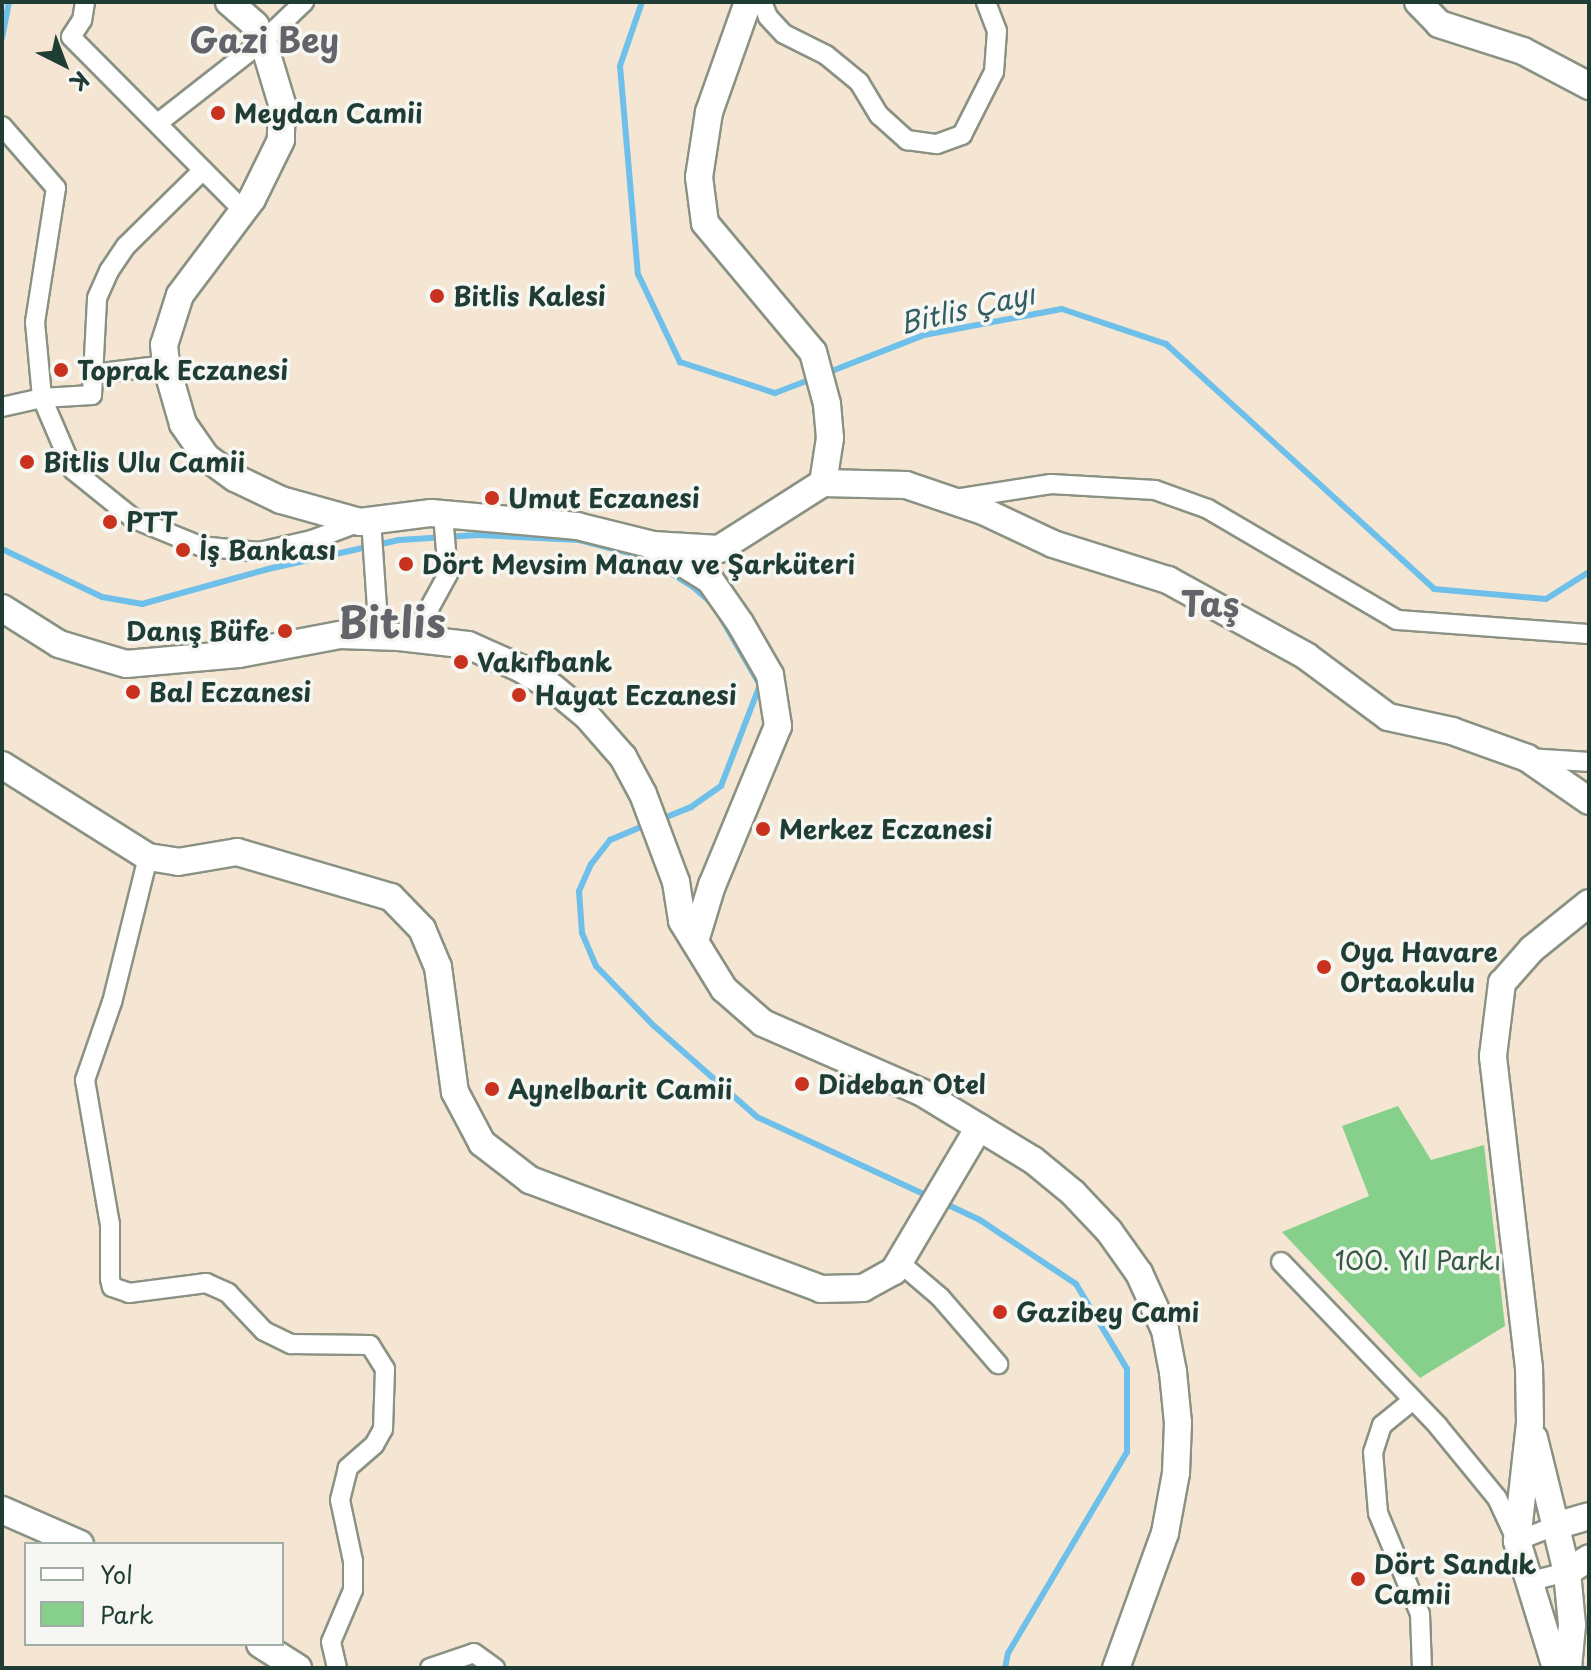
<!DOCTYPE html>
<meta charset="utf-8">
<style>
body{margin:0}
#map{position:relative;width:1591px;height:1670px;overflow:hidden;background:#f4e6d2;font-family:"Playpen Sans",sans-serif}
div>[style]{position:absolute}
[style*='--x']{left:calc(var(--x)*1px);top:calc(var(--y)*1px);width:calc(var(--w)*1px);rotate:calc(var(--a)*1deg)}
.green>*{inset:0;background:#87d08c}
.stream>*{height:6px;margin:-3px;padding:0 3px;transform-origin:3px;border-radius:3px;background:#6ec0ea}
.roads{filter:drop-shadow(2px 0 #8a9283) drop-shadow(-2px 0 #8a9283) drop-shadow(0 2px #8a9283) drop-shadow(0 -2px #8a9283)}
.street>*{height:18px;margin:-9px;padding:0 9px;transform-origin:9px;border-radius:9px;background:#fff}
.secondary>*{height:26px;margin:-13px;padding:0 13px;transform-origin:13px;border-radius:13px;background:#fff}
.dots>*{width:22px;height:22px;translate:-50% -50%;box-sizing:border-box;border:4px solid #f6f6f2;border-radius:50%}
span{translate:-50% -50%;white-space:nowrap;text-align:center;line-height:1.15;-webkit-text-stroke:7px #f6f6f2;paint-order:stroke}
.poi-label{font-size:26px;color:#1f3d34;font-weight:700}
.left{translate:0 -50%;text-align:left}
.right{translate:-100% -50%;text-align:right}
.park-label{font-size:26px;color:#345a46}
.water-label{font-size:28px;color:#335e62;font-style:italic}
.district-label{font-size:34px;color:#63646a;font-weight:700}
.town-label{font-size:42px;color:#63646a;font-weight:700}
.frame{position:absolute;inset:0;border:4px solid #1f3d34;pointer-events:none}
.legend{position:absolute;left:24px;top:1542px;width:260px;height:104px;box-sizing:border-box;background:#f6f6f2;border:2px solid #a0aca6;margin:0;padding:10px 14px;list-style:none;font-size:24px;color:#1f3d34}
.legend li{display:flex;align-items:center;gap:16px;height:40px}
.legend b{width:40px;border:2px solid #a0aca6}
.north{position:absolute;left:24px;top:24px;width:80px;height:80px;-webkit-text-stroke:6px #f6f6f2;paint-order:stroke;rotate:138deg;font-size:22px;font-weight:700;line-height:32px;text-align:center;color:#1f3d34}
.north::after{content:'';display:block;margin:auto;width:28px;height:36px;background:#1f3d34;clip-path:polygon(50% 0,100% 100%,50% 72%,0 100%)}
</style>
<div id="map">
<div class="green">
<i style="clip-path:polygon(1398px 1106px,1431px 1160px,1484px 1145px,1505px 1326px,1420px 1378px,1282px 1232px,1369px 1196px,1342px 1126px)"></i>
</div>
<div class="stream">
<i style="--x:642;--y:2;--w:68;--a:109"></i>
<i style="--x:620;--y:66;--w:209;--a:85.1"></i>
<i style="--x:638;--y:274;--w:98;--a:64.5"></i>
<i style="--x:680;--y:362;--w:100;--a:18.1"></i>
<i style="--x:775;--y:393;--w:42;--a:-21"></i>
<i style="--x:2;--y:38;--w:37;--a:-79"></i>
<i style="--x:824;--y:374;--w:107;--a:-21.3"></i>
<i style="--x:924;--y:335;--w:140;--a:-10.7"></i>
<i style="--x:1062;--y:309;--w:110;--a:18.6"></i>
<i style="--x:1166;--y:344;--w:363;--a:42.4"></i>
<i style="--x:1434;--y:589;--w:112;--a:5.1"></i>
<i style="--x:1546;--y:599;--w:51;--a:-32.1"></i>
<i style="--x:2;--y:549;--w:111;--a:25.6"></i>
<i style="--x:102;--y:597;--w:41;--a:9.9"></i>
<i style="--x:142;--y:604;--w:131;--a:-15.5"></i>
<i style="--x:268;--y:569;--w:134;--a:-12.5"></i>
<i style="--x:399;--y:540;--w:79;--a:-3.6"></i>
<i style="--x:478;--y:535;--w:101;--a:2.8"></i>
<i style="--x:579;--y:540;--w:56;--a:14.5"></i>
<i style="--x:633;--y:554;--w:37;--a:26"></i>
<i style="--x:666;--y:570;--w:31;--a:32"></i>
<i style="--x:692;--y:586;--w:29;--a:41"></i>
<i style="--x:659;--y:820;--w:35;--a:-22"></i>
<i style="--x:691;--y:807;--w:37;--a:-35"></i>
<i style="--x:721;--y:786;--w:108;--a:-68.9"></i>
<i style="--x:760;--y:685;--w:78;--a:-120.2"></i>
<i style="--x:648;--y:824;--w:41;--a:157.2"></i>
<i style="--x:610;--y:840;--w:31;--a:128"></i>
<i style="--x:591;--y:864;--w:30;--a:114"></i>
<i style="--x:579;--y:891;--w:42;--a:85.9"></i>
<i style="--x:582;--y:933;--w:36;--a:67"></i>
<i style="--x:596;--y:966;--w:82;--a:46"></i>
<i style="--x:653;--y:1025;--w:139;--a:41.5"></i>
<i style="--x:757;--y:1117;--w:193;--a:24.8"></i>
<i style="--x:942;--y:1202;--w:42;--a:25.3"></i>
<i style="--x:980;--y:1220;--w:115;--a:33.7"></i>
<i style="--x:1076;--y:1284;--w:99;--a:59"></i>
<i style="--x:1127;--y:1369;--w:83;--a:90"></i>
<i style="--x:1127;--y:1452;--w:234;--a:120.6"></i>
<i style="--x:1008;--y:1653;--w:15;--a:101"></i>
</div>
<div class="roads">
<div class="street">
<i style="--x:85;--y:2;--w:18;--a:99"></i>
<i style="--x:82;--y:20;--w:20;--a:123"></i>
<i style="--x:71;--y:37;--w:244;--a:45.2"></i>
<i style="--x:762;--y:2;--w:16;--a:68"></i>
<i style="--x:768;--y:17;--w:23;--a:47"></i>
<i style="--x:784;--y:34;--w:47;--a:26.6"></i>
<i style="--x:826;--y:55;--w:43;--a:39.3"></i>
<i style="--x:859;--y:82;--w:39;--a:59"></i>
<i style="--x:879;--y:115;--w:38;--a:42"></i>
<i style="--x:907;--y:140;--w:30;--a:8"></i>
<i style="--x:937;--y:144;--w:27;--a:-20"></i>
<i style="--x:962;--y:135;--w:71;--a:-63.1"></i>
<i style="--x:994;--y:72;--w:41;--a:-85.8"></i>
<i style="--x:997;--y:31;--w:31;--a:-111"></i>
<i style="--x:158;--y:123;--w:133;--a:-38"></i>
<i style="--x:263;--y:41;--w:57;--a:-43.6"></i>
<i style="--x:2;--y:126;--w:82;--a:48.9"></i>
<i style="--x:56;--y:188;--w:136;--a:98.9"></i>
<i style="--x:35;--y:322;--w:76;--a:84.7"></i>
<i style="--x:42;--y:398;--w:78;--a:66.7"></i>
<i style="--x:73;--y:470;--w:78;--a:38.8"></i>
<i style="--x:134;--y:519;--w:71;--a:22.2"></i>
<i style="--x:200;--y:546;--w:59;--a:5.8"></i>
<i style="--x:259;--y:552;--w:54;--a:-12.8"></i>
<i style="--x:312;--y:540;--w:51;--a:-20.6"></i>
<i style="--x:93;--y:374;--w:74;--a:-7"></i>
<i style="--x:2;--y:407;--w:41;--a:-12.7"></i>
<i style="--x:42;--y:398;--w:50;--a:-3.4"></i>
<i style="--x:92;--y:395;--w:97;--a:-87"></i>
<i style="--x:97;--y:298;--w:30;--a:-66"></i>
<i style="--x:109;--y:271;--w:30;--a:-56"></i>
<i style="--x:126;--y:246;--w:108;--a:-44.6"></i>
<i style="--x:955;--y:499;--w:97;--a:-8.9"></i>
<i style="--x:1051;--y:484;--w:104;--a:3.3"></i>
<i style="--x:1155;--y:490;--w:56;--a:19.7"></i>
<i style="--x:1208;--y:509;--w:219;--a:30.4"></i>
<i style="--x:1397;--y:620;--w:193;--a:4.2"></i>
<i style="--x:371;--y:520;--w:118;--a:86.1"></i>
<i style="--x:413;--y:638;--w:73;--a:-61.3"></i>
<i style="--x:448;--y:574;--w:60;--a:-94.8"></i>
<i style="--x:1529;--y:758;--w:60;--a:3.8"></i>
<i style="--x:148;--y:857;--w:149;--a:103.9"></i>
<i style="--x:112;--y:1002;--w:83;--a:109.1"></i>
<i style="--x:85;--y:1080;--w:146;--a:80.2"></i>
<i style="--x:110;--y:1224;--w:55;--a:90"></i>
<i style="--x:110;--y:1279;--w:8;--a:76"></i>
<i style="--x:112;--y:1287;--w:18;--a:19"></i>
<i style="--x:129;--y:1293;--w:78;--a:-7.4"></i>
<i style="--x:206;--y:1283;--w:24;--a:24"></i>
<i style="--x:228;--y:1293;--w:52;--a:46.5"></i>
<i style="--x:264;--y:1331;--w:30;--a:26"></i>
<i style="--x:291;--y:1344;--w:79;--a:0.7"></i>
<i style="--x:370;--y:1345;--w:28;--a:58"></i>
<i style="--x:385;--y:1369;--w:60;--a:91.9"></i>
<i style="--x:383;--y:1429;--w:18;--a:119"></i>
<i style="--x:374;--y:1445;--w:35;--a:139"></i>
<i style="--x:348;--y:1468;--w:33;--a:104"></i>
<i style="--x:340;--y:1500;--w:62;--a:78"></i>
<i style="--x:353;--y:1561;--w:29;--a:90"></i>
<i style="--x:353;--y:1590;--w:56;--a:112.9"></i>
<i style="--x:331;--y:1642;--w:27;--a:77"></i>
<i style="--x:899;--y:1262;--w:54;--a:40.5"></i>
<i style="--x:940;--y:1297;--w:89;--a:49.1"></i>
<i style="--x:1281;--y:1262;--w:227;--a:46.2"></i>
<i style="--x:1438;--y:1426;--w:93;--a:50.7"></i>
<i style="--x:1497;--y:1498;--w:47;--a:65.1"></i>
<i style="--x:1517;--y:1541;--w:41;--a:-21.5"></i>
<i style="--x:1413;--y:1400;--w:40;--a:141"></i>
<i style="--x:1382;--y:1425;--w:28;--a:108"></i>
<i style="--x:1373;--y:1452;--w:61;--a:85.3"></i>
<i style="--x:1378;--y:1513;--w:109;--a:67.4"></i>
<i style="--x:1420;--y:1614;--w:54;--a:87.9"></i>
<i style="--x:1527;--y:1582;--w:41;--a:-14"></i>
<i style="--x:430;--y:1668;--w:46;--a:-18.8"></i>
<i style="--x:474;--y:1653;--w:26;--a:36"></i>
</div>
<div class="secondary">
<i style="--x:229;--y:2;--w:35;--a:41"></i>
<i style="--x:255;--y:25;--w:18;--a:63"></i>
<i style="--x:263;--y:41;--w:66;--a:73.2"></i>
<i style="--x:282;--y:104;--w:36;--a:92"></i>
<i style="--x:281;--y:140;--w:66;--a:116.2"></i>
<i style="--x:252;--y:199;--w:120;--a:126.9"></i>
<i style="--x:180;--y:295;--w:52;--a:107.7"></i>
<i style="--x:164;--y:345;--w:20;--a:84"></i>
<i style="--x:166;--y:365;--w:61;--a:73.9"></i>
<i style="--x:183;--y:424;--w:40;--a:55.1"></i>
<i style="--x:206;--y:457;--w:36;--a:36"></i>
<i style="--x:235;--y:478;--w:51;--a:25.6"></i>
<i style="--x:281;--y:500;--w:82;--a:15.6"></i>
<i style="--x:360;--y:522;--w:72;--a:-7.2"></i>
<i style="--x:431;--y:513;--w:147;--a:5.1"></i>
<i style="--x:577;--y:526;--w:78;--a:14"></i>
<i style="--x:653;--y:545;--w:66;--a:3.5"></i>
<i style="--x:719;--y:549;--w:123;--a:-32.4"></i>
<i style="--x:823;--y:483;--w:83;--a:1.4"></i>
<i style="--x:906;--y:485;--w:81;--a:18.7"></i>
<i style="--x:983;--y:511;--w:77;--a:25.2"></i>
<i style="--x:1053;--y:544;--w:121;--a:17.4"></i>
<i style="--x:1168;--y:580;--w:158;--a:28.8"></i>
<i style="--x:1306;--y:656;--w:102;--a:36.6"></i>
<i style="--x:1388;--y:717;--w:66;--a:12.3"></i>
<i style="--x:1452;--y:731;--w:80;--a:19.8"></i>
<i style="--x:1527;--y:758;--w:75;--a:34.7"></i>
<i style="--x:748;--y:2;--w:117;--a:109.5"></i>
<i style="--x:709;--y:112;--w:66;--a:98.7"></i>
<i style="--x:699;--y:177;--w:46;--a:82.6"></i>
<i style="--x:705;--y:223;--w:168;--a:50.1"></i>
<i style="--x:813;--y:352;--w:54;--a:74.9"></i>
<i style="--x:827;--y:404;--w:34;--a:85"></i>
<i style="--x:830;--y:438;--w:46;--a:98.8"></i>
<i style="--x:1418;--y:2;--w:30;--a:46"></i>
<i style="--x:1439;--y:24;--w:88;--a:17.8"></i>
<i style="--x:1523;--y:51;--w:75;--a:27.9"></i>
<i style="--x:658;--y:548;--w:61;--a:31.6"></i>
<i style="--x:710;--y:580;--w:52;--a:55.1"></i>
<i style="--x:740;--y:623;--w:60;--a:60"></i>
<i style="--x:770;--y:675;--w:52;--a:81.1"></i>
<i style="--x:778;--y:726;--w:172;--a:112.5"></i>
<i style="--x:712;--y:885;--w:59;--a:106.9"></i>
<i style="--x:2;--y:608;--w:67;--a:32.3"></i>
<i style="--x:59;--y:644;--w:70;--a:16.6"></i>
<i style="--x:126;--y:664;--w:113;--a:-5.1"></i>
<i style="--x:239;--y:654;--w:103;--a:-10.7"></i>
<i style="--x:340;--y:635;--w:59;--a:1.9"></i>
<i style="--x:399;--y:637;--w:69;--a:6.6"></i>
<i style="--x:468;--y:645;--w:57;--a:23.9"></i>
<i style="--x:520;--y:668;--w:37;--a:31"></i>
<i style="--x:552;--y:687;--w:45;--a:39.6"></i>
<i style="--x:587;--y:716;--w:55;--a:48.7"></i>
<i style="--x:623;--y:757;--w:42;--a:61.6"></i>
<i style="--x:643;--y:794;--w:94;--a:69.4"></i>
<i style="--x:676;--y:882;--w:39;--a:81"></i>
<i style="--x:682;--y:921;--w:80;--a:58.3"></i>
<i style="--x:724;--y:989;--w:52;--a:41.1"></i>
<i style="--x:763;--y:1023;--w:172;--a:23.6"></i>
<i style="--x:921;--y:1092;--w:131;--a:31.3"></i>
<i style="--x:1033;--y:1160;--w:52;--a:39.5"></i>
<i style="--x:1073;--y:1193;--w:52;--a:46.5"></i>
<i style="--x:1109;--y:1231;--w:52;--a:54.5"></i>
<i style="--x:1139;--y:1273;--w:63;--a:65.5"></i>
<i style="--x:1165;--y:1330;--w:43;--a:79.2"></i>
<i style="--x:1173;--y:1372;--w:51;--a:84.4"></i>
<i style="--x:1178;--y:1423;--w:50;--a:92.3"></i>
<i style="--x:1176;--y:1473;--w:61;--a:100.4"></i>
<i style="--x:1165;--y:1533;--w:144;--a:109.9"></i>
<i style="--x:2;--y:765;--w:173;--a:32.2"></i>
<i style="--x:148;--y:857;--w:30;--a:9"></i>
<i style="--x:178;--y:862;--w:60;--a:-9.6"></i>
<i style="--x:237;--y:852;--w:160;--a:16.3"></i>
<i style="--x:391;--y:897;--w:45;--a:45.9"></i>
<i style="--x:422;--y:929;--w:41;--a:67.2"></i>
<i style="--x:438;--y:967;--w:126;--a:82.3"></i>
<i style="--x:455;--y:1092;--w:58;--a:62.1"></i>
<i style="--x:482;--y:1143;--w:61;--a:37.6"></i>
<i style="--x:530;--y:1180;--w:311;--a:20.5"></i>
<i style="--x:821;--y:1289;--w:42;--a:-1.4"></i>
<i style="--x:863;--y:1288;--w:35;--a:-29"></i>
<i style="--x:894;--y:1271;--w:167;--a:-59.4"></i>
<i style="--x:1534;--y:1438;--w:138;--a:76.2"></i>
<i style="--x:1567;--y:1572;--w:53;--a:84.6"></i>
<i style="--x:1572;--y:1625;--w:43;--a:95.3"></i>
<i style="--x:2;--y:1510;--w:85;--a:23.6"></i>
<i style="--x:1555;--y:1526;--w:35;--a:-16"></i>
<i style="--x:1567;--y:1572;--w:26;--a:-32"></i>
<i style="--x:260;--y:1644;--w:45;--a:32.3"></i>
<i style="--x:1556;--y:1668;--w:133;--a:-107.1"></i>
<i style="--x:1517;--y:1541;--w:119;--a:-83.7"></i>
<i style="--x:1530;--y:1423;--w:55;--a:-91"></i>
<i style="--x:1529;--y:1368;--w:314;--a:-96.6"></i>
<i style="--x:1493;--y:1056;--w:74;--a:-83"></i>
<i style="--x:1502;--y:983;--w:45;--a:-48.6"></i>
<i style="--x:1532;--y:949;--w:73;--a:-38.9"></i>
</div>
</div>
<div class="dots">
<i style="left:218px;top:113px;background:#c8321e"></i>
<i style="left:437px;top:296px;background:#c8321e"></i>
<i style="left:61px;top:370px;background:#c8321e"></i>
<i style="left:27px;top:462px;background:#c8321e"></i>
<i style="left:492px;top:498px;background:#c8321e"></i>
<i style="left:110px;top:522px;background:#c8321e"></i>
<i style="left:183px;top:550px;background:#c8321e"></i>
<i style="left:406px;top:564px;background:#c8321e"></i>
<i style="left:285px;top:631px;background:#c8321e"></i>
<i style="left:461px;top:662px;background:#c8321e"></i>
<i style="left:133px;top:692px;background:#c8321e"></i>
<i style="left:519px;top:695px;background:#c8321e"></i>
<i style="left:763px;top:829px;background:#c8321e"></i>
<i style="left:1324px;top:967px;background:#c8321e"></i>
<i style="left:802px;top:1084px;background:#c8321e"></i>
<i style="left:492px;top:1089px;background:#c8321e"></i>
<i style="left:1000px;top:1312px;background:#c8321e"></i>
<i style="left:1358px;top:1579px;background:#c8321e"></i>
</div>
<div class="poi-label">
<span class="left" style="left:234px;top:113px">Meydan Camii</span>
<span class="left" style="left:453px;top:296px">Bitlis Kalesi</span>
<span class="left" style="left:77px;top:370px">Toprak Eczanesi</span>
<span class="left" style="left:43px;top:462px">Bitlis Ulu Camii</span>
<span class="left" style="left:508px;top:498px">Umut Eczanesi</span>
<span class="left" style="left:126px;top:522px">PTT</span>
<span class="left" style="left:199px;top:550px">İş Bankası</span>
<span class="left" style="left:422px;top:564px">Dört Mevsim Manav ve Şarküteri</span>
<span class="right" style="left:269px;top:631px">Danış Büfe</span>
<span class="left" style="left:477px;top:662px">Vakıfbank</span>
<span class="left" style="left:149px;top:692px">Bal Eczanesi</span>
<span class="left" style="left:535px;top:695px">Hayat Eczanesi</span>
<span class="left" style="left:779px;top:829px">Merkez Eczanesi</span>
<span class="left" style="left:1340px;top:967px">Oya Havare<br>Ortaokulu</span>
<span class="left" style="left:818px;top:1084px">Dideban Otel</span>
<span class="left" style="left:508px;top:1089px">Aynelbarit Camii</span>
<span class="left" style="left:1016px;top:1312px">Gazibey Cami</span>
<span class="left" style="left:1374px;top:1579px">Dört Sandık<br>Camii</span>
</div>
<div class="park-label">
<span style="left:1418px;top:1260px">100. Yıl Parkı</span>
</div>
<div class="water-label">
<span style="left:967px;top:308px;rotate:-13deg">Bitlis Çayı</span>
</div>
<div class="district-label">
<span style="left:264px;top:40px">Gazi Bey</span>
<span style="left:1210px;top:604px">Taş</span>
</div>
<div class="town-label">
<span style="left:392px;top:621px">Bitlis</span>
</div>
<div class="frame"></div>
<ul class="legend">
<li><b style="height:10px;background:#fff"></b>Yol</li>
<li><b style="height:22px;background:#87d08c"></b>Park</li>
</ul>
<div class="north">K</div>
</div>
